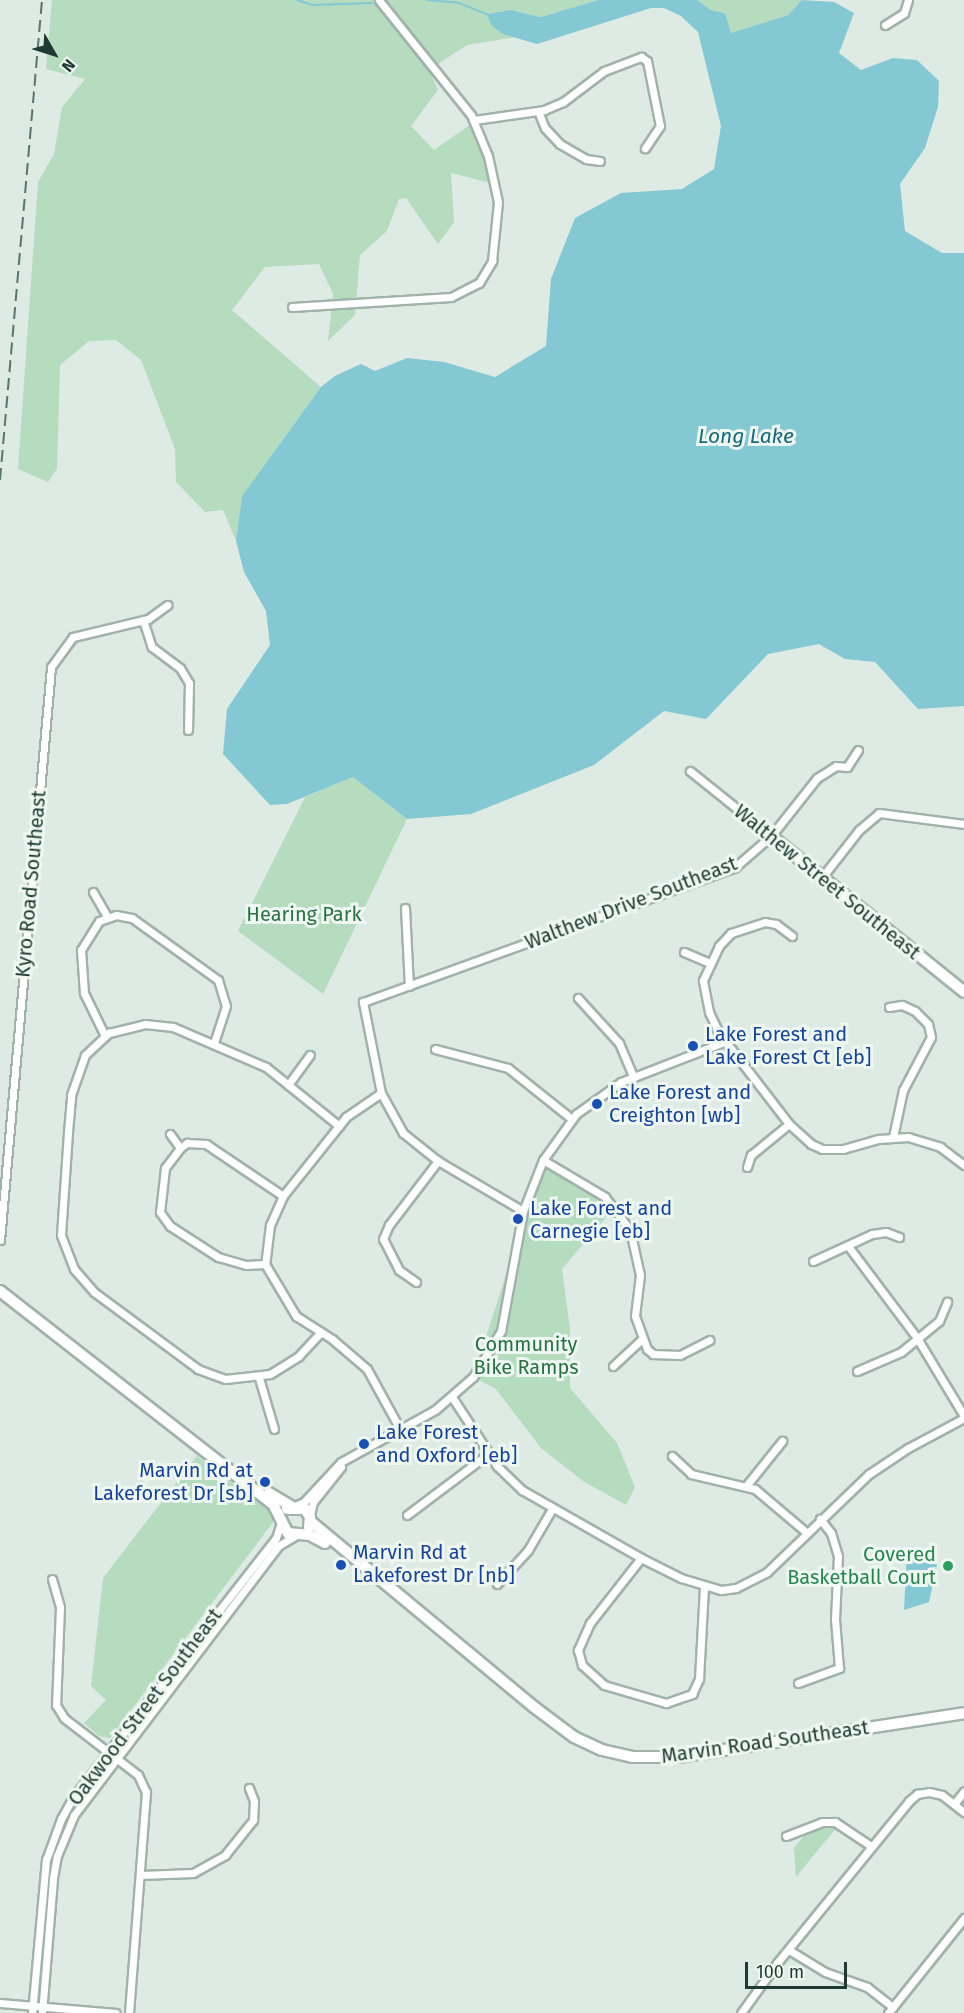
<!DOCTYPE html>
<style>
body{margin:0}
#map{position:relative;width:964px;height:2013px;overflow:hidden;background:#deeae4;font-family:"Fira Sans",sans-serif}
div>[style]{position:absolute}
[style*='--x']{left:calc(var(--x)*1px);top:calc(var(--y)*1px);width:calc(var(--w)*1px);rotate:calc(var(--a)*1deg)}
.green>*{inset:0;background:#b5dcbf}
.water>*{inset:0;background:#83c8d2}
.stream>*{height:2px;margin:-1px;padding:0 1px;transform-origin:1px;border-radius:1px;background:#83c8d2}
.roads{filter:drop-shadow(2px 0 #a1b2ab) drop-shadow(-2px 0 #a1b2ab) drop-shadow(0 2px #a1b2ab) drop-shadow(0 -2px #a1b2ab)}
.street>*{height:7px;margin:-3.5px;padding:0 3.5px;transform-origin:3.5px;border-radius:3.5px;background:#fff}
.secondary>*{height:10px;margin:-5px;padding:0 5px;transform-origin:5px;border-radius:5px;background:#fff}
.rail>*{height:2px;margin-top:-1px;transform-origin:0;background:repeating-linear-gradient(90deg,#59766d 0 12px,transparent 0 18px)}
.dots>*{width:16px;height:16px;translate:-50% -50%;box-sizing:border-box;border:3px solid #eef7f2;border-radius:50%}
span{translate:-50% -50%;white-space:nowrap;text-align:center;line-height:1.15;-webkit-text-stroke:6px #eef7f2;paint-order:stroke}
.street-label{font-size:20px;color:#1f3a32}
.park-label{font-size:20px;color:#287242}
.transit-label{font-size:20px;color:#164399}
.left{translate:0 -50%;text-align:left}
.right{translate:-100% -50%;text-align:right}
.leisure-label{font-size:20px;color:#27864d}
.water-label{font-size:21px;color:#186a77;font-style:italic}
.north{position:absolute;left:24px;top:24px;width:60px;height:60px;-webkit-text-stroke:4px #eef7f2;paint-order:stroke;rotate:129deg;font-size:16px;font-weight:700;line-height:24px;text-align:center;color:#1f3a32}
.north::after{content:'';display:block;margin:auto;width:21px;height:27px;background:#1f3a32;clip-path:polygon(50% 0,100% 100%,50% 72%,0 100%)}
.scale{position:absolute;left:745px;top:1962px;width:102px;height:27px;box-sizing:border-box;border:3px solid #1f3a32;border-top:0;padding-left:8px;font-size:18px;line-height:21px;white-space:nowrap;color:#1f3a32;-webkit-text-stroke:4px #eef7f2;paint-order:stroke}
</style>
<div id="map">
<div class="green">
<i style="clip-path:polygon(52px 0,598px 0,541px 17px,510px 10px,487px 14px,491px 25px,517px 37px,467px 45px,429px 70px,438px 90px,411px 126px,434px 150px,471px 124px,494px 152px,491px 183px,451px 173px,454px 222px,438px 244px,406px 198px,399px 199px,387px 231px,360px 255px,355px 315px,328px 341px,333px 294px,319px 264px,265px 267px,232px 310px,321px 387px,242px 496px,236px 541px,223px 510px,205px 512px,176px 482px,175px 449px,141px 360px,116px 340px,89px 341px,60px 365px,57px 469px,48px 482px,18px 469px,38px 182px,54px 154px,62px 107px,85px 79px,46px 69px)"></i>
<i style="clip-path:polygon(697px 0,802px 0,788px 15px,731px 33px,725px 13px,711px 10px)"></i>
<i style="clip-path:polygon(353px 777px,407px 819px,323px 994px,238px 931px,305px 797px)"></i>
<i style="clip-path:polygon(543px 1160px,605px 1197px,614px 1208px,562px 1269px,570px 1329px,570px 1388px,617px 1443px,635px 1487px,626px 1505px,583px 1481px,541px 1448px,495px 1388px,473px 1377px)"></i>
<i style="clip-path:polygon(197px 1456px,277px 1517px,110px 1738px,99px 1736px,84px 1723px,106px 1700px,91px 1686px,103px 1578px)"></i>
<i style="clip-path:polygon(821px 1827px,837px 1827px,796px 1877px,794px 1848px,804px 1836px)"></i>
</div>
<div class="water">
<i style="clip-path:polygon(598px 0,697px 0,711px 10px,725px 13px,731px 33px,788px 15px,802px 0,834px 2px,854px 13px,839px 53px,861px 70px,893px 58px,917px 60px,939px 81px,938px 107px,925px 148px,900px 184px,905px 231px,942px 253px,964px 253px,964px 706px,918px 709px,875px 662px,845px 659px,819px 644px,768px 654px,706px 719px,664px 711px,594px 765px,471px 814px,407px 819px,353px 777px,287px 804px,270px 805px,223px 754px,227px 709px,270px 645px,266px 611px,244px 572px,236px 541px,242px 496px,321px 387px,335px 376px,361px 364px,375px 371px,407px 358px,444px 362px,495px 377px,546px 346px,551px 279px,575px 218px,621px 193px,682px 189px,714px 169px,721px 126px,698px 32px,681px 16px,664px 8px,651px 8px,537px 44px,503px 34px,491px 25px,487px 14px,510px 10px,541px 17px)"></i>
<i style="clip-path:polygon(907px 1553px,930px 1554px,937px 1564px,929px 1602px,904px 1610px)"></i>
</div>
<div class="stream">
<i style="--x:297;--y:0;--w:16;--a:18"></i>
<i style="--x:312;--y:5;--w:60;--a:-1.9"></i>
<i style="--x:427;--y:0;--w:32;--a:5"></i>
<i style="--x:459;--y:3;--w:31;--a:22"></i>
</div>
<div class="roads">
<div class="street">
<i style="--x:885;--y:25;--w:22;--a:-32"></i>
<i style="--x:904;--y:13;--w:14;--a:-73"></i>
<i style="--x:538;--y:111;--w:18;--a:68"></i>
<i style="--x:545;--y:128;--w:22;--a:47"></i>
<i style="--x:560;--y:144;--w:30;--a:30"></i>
<i style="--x:586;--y:159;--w:14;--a:8"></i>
<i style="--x:474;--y:120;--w:71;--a:-8.1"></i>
<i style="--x:544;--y:110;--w:21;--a:-23"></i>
<i style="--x:563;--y:102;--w:51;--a:-37.1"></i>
<i style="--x:604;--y:71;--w:40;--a:-21"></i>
<i style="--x:641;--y:57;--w:7;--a:34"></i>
<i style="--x:647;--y:61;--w:66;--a:78.7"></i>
<i style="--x:660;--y:126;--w:27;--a:124"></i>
<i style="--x:292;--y:307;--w:159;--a:-3.6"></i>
<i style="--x:451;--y:297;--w:31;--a:-27"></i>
<i style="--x:479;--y:283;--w:26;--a:-59"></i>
<i style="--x:492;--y:261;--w:59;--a:-84.2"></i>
<i style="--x:498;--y:202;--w:47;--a:-102.3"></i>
<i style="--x:488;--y:156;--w:44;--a:-112.5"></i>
<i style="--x:471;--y:115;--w:147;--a:-128.7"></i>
<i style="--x:143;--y:620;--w:28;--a:72"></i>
<i style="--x:152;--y:647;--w:35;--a:37"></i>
<i style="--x:180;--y:668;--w:17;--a:59"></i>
<i style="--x:189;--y:683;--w:47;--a:91.2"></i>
<i style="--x:690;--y:771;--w:104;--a:38.7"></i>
<i style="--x:823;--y:876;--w:58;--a:-52"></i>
<i style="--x:859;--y:830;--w:26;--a:-40"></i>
<i style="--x:879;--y:813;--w:86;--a:7.4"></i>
<i style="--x:93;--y:892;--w:28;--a:60"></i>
<i style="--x:405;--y:908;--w:78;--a:87.1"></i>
<i style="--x:792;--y:936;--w:20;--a:-143"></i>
<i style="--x:776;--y:924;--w:11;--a:-170"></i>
<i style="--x:765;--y:922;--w:36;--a:162"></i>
<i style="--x:731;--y:933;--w:18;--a:133"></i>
<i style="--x:719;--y:946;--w:38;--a:115"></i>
<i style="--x:703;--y:981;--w:32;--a:79"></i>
<i style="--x:709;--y:1012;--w:23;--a:65"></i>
<i style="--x:719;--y:1033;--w:115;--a:52.4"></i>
<i style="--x:789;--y:1124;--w:30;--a:42"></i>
<i style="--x:811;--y:1144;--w:12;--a:24"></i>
<i style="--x:822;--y:1149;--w:21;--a:0"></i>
<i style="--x:843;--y:1149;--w:37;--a:-16"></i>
<i style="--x:879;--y:1139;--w:29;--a:-4"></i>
<i style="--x:908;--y:1137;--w:34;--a:17"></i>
<i style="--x:940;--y:1147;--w:30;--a:37"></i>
<i style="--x:684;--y:952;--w:26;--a:23"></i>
<i style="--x:578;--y:998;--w:61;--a:47.7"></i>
<i style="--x:619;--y:1043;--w:36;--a:67"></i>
<i style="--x:889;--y:1007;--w:13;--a:-9"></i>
<i style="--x:902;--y:1005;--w:14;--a:25"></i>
<i style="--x:915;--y:1011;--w:18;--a:45"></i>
<i style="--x:928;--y:1024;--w:13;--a:77"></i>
<i style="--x:931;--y:1037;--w:60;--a:117.8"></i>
<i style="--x:903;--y:1090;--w:48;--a:102"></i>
<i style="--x:105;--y:1036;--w:48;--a:-116"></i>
<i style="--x:84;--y:993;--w:43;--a:-94"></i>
<i style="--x:81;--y:950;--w:34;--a:-58"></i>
<i style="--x:99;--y:921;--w:18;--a:-19"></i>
<i style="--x:116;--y:915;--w:16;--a:11"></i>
<i style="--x:132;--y:918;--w:106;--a:35.8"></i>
<i style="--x:218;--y:980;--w:27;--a:73"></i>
<i style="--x:226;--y:1006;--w:40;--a:108"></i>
<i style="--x:435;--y:1049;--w:75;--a:14.6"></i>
<i style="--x:508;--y:1068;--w:82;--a:38.6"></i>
<i style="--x:288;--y:1085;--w:37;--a:-54"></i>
<i style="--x:381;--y:1093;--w:42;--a:145.6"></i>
<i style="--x:346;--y:1117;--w:101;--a:128.6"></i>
<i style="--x:283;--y:1196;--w:32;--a:114"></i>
<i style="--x:270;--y:1225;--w:39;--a:97"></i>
<i style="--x:265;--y:1264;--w:61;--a:59.2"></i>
<i style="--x:296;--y:1316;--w:43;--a:32.6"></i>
<i style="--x:332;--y:1339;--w:46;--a:40.6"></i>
<i style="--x:367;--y:1369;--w:68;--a:61.2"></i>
<i style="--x:170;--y:1134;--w:17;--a:54"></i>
<i style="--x:543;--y:1160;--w:72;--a:30.8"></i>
<i style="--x:605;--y:1197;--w:41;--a:52.9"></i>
<i style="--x:630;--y:1230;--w:46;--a:77.5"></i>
<i style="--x:640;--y:1275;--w:41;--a:97"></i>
<i style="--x:635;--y:1316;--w:35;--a:70"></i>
<i style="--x:647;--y:1349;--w:8;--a:40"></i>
<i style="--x:653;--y:1354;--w:27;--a:2"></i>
<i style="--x:680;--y:1355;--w:33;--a:-27"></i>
<i style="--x:747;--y:1167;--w:13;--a:-72"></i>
<i style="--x:751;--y:1155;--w:49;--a:-39.2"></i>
<i style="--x:523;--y:1211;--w:99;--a:-149.5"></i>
<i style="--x:438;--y:1161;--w:45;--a:-141.3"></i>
<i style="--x:403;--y:1133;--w:46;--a:-118.8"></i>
<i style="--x:381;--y:1093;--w:93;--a:-101.2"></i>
<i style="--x:363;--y:1002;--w:394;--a:-19.9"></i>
<i style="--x:734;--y:868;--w:49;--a:-40.9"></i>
<i style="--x:771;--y:836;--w:74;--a:-51.6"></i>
<i style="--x:817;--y:778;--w:22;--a:-32"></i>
<i style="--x:836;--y:766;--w:11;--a:5"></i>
<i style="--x:847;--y:767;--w:20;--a:-57"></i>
<i style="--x:0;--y:1240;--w:575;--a:-84.91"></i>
<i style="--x:51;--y:667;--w:37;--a:-54"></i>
<i style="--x:73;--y:637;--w:77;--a:-13.5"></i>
<i style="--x:148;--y:619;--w:24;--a:-36"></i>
<i style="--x:848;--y:1246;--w:115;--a:53.1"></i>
<i style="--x:917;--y:1338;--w:91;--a:58.9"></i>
<i style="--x:813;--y:1261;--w:65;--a:-24.6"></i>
<i style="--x:872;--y:1234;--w:14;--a:-8"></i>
<i style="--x:886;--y:1232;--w:14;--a:21"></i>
<i style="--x:265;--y:1264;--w:19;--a:177"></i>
<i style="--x:246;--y:1265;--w:29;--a:-164"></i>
<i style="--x:218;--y:1257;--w:57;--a:-147.1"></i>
<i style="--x:170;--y:1226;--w:17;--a:-126"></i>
<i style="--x:160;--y:1212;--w:44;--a:-83.5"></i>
<i style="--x:165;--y:1168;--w:25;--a:-53"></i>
<i style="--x:180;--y:1148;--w:9;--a:-36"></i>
<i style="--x:187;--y:1143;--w:19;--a:3"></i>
<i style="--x:206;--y:1144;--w:93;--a:34"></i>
<i style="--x:416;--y:1282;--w:21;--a:-145"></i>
<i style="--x:399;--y:1270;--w:35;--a:-117"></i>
<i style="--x:383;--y:1239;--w:15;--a:-67"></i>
<i style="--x:389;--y:1225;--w:81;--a:-52.6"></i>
<i style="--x:321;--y:1332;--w:33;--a:133"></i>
<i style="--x:299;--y:1356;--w:34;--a:148"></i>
<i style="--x:270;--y:1374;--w:45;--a:173.7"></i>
<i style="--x:225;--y:1379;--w:29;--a:-160"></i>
<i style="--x:198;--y:1369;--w:129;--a:-143.5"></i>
<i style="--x:94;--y:1292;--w:30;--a:-131"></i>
<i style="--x:74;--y:1269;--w:36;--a:-111"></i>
<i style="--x:61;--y:1235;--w:103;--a:-86.1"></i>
<i style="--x:68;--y:1132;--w:37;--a:-85"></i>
<i style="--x:71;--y:1095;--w:42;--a:-70.7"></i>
<i style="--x:85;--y:1055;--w:33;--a:-43"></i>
<i style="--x:109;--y:1033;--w:37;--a:-14"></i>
<i style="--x:145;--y:1024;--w:28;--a:6"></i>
<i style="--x:173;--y:1027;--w:101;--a:23.3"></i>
<i style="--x:266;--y:1067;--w:94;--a:38.9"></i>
<i style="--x:613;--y:1366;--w:40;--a:-43"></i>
<i style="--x:857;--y:1371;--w:48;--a:-23.4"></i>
<i style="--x:901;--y:1352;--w:49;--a:-39.2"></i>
<i style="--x:939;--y:1321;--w:21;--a:-67"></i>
<i style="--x:259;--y:1378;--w:53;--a:73.6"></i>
<i style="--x:452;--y:1397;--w:82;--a:56.9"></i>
<i style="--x:497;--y:1466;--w:35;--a:44"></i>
<i style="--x:522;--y:1490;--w:137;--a:29.7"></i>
<i style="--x:641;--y:1558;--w:45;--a:26.6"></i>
<i style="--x:681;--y:1578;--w:42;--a:16.7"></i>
<i style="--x:721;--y:1590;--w:15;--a:-8"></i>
<i style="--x:736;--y:1588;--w:35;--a:-27"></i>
<i style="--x:767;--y:1572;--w:141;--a:-43.9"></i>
<i style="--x:869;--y:1474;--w:47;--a:-33.7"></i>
<i style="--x:908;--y:1448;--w:64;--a:-28.2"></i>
<i style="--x:672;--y:1456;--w:26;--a:43"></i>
<i style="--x:691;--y:1474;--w:66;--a:13.2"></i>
<i style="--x:755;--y:1489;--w:68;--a:40.2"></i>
<i style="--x:746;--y:1486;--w:58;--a:-51.3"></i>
<i style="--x:295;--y:1506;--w:10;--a:-24"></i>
<i style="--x:304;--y:1502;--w:54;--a:-47.2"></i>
<i style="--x:341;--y:1462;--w:107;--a:-29"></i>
<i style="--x:435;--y:1410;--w:50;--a:-41"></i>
<i style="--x:473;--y:1377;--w:54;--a:-58.7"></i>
<i style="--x:501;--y:1331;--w:122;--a:-79.6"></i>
<i style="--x:523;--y:1211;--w:55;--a:-68.6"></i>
<i style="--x:543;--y:1160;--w:57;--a:-54.3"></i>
<i style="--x:576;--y:1114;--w:55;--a:-35.4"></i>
<i style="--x:621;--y:1082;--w:113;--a:-21.3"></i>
<i style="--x:310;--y:1515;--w:13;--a:-77"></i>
<i style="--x:313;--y:1502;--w:45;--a:-51.3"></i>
<i style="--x:407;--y:1515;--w:101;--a:-37"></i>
<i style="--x:641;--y:1558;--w:83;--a:128.1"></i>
<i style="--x:590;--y:1623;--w:30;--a:114"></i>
<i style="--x:578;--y:1650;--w:16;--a:75"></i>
<i style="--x:582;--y:1665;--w:30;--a:42"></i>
<i style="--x:604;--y:1685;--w:65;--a:16.2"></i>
<i style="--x:666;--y:1703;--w:28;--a:-19"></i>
<i style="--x:692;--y:1694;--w:17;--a:-65"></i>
<i style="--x:699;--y:1679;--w:93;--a:-86.9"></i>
<i style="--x:52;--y:1579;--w:29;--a:74"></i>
<i style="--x:60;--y:1607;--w:98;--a:92.3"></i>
<i style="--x:56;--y:1705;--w:15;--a:58"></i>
<i style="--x:64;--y:1718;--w:93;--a:37.6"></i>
<i style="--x:138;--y:1775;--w:19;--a:65"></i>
<i style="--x:146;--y:1792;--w:222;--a:94.4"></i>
<i style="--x:497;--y:1584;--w:46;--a:-47.6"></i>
<i style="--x:528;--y:1550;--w:48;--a:-59.7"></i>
<i style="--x:798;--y:1683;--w:44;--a:-20.1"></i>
<i style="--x:839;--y:1668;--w:49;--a:-94.7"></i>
<i style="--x:835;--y:1619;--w:63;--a:-87.3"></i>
<i style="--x:838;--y:1556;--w:24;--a:-107"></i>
<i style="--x:831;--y:1533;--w:18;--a:-128"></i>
<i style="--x:954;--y:1804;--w:16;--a:-52"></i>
<i style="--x:786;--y:1836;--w:39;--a:-21"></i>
<i style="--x:822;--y:1822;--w:13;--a:0"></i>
<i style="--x:835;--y:1822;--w:43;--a:33.7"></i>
<i style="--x:141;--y:1875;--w:52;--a:-2.2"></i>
<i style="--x:193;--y:1873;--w:37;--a:-29"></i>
<i style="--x:225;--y:1855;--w:45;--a:-51.3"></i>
<i style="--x:253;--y:1820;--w:19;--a:-87"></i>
<i style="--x:254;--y:1801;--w:14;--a:-111"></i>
<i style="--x:789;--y:1950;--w:42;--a:31.4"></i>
<i style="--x:825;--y:1972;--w:45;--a:19.7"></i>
<i style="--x:867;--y:1987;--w:33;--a:38"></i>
<i style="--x:0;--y:2003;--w:116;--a:4.9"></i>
<i style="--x:32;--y:2013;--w:154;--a:-84.8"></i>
<i style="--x:46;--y:1860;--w:44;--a:-69.9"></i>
<i style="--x:61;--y:1819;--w:23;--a:-61"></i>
<i style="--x:72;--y:1799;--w:331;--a:-52"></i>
<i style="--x:276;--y:1538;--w:16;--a:-72"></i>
<i style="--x:42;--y:2013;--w:135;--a:-85.3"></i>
<i style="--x:53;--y:1878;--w:22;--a:-80"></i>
<i style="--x:57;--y:1856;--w:44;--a:-67.5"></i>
<i style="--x:74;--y:1815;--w:338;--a:-52.8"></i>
<i style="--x:278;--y:1546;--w:21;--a:-31"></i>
<i style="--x:741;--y:2013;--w:62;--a:-54.2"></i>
<i style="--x:777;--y:1963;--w:209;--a:-50.8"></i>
<i style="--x:909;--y:1801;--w:11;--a:-41"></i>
<i style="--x:917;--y:1794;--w:12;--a:-9"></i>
<i style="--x:929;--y:1792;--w:13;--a:13"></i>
<i style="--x:942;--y:1795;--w:28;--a:38"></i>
<i style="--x:888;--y:2013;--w:122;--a:-51.3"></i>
</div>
<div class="secondary">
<i style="--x:771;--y:836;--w:248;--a:38.9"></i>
<i style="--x:0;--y:1291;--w:346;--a:38"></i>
<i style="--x:273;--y:1504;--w:33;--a:63"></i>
<i style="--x:288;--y:1533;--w:22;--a:5"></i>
<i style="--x:310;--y:1535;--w:17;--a:28"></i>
<i style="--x:269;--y:1493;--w:27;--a:31"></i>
<i style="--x:287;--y:1509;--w:18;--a:0"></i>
<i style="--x:305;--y:1509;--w:9;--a:58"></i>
<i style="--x:310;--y:1517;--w:10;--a:96"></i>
<i style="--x:310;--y:1521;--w:291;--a:39.7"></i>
<i style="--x:534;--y:1707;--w:50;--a:36.9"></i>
<i style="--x:574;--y:1737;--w:31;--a:25"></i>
<i style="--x:602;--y:1750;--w:31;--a:13"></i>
<i style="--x:632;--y:1757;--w:46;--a:0"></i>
<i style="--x:678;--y:1757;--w:289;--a:-8.7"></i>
</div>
</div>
<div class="rail">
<i style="--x:0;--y:480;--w:482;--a:-85"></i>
</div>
<div class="dots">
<i style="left:693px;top:1046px;background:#1a4fb4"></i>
<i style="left:597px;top:1104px;background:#1a4fb4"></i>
<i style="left:518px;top:1219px;background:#1a4fb4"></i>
<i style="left:364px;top:1444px;background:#1a4fb4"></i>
<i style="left:265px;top:1482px;background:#1a4fb4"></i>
<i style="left:341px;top:1565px;background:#1a4fb4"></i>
<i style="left:948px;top:1566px;background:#2e9e5b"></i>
</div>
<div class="street-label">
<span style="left:827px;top:882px;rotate:39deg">Walthew Street Southeast</span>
<span style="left:31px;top:884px;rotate:-85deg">Kyro Road Southeast</span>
<span style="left:631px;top:903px;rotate:-21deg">Walthew Drive Southeast</span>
<span style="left:145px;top:1707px;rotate:-53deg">Oakwood Street Southeast</span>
<span style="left:765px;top:1742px;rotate:-8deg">Marvin Road Southeast</span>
</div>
<div class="park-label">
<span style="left:304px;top:914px">Hearing Park</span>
<span style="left:526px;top:1356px">Community<br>Bike Ramps</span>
</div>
<div class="transit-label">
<span class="left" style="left:705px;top:1046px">Lake Forest and<br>Lake Forest Ct [eb]</span>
<span class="left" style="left:609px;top:1104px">Lake Forest and<br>Creighton [wb]</span>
<span class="left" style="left:530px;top:1220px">Lake Forest and<br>Carnegie [eb]</span>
<span class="left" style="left:376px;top:1444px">Lake Forest<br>and Oxford [eb]</span>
<span class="right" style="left:253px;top:1482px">Marvin Rd at<br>Lakeforest Dr [sb]</span>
<span class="left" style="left:353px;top:1564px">Marvin Rd at<br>Lakeforest Dr [nb]</span>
</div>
<div class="leisure-label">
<span class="right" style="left:936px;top:1566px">Covered<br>Basketball Court</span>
</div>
<div class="water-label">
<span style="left:746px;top:436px">Long Lake</span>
</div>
<div class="north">N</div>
<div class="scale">100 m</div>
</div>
